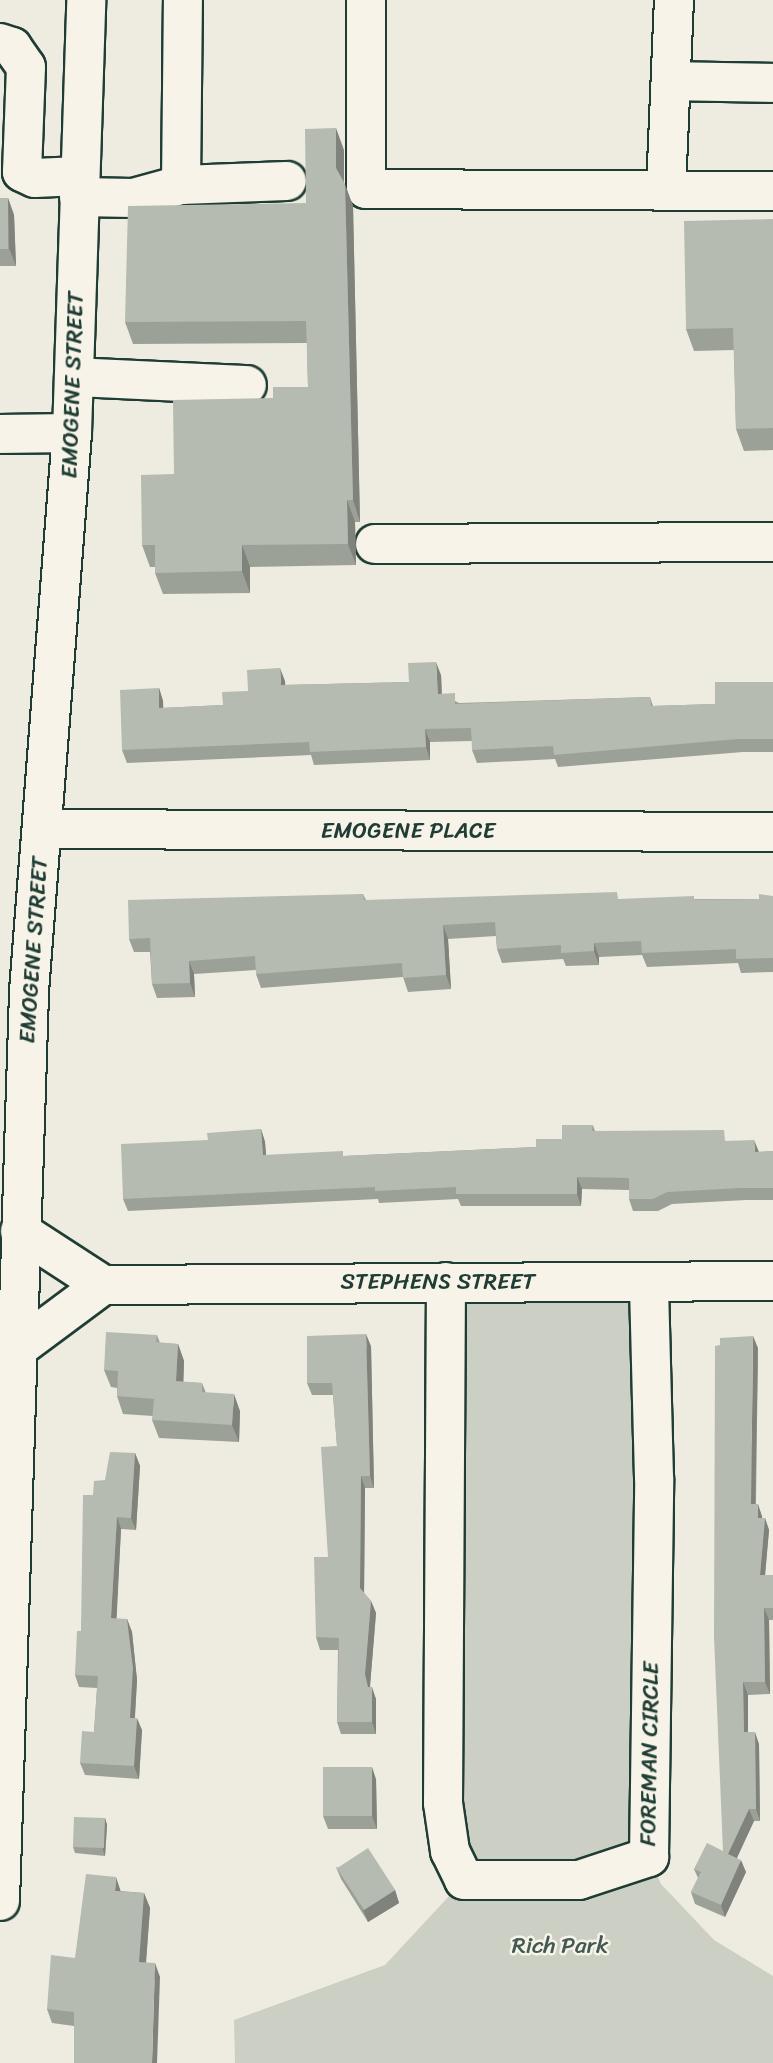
<!DOCTYPE html>
<style>
body{margin:0}
#map{position:relative;width:773px;height:2063px;overflow:hidden;background:#eeece1;font-family:Sriracha,sans-serif}
div>[style]{position:absolute}
[style*='--x']{left:calc(var(--x)*1px);top:calc(var(--y)*1px);width:calc(var(--w)*1px);rotate:calc(var(--a)*1deg)}
.green>*{inset:0;background:#cccfc4}
.roads{filter:drop-shadow(2px 0 #1f3d34) drop-shadow(-2px 0 #1f3d34) drop-shadow(0 2px #1f3d34) drop-shadow(0 -2px #1f3d34)}
.minor>*{height:38px;margin:-19px;padding:0 19px;transform-origin:19px;border-radius:19px;background:#f7f3e8}
.wall>*{inset:0;background:#9ca197}
.shaded-wall>*{inset:0;background:#7f837b}
.building>*{inset:0;background:#b5bbb0;transform-origin:0 0}
span{translate:-50% -50%;white-space:nowrap;text-align:center;line-height:1.15;-webkit-text-stroke:5px #f7f3e8;paint-order:stroke}
.street-label{font-size:23px;color:#1f3d34}
.park-label{font-size:23px;color:#425a51}
</style>
<div id="map">
<div class="green">
<i style="clip-path:polygon(446px 1282px,649px 1282px,649px 1857px,661px 1884px,714px 1940px,773px 1976px,773px 2063px,235px 2063px,234px 2020px,385px 1965px,464px 1880px)"></i>
</div>
<div class="roads">
<div class="minor">
<i style="--x:366;--y:0;--w:189;--a:90"></i>
<i style="--x:366;--y:189;--w:407;--a:0.3"></i>
<i style="--x:0;--y:43;--w:13;--a:18"></i>
<i style="--x:12;--y:47;--w:24;--a:55"></i>
<i style="--x:26;--y:67;--w:105;--a:92.2"></i>
<i style="--x:22;--y:172;--w:14;--a:25"></i>
<i style="--x:35;--y:178;--w:44;--a:-2.6"></i>
<i style="--x:671;--y:81;--w:102;--a:1.1"></i>
<i style="--x:181;--y:185;--w:185;--a:-89.4"></i>
<i style="--x:666;--y:190;--w:190;--a:-87.6"></i>
<i style="--x:79;--y:197;--w:54;--a:1.1"></i>
<i style="--x:133;--y:198;--w:50;--a:-15.2"></i>
<i style="--x:181;--y:185;--w:106;--a:-2.2"></i>
<i style="--x:75;--y:377;--w:172;--a:2.7"></i>
<i style="--x:0;--y:434;--w:72;--a:-0.8"></i>
<i style="--x:375;--y:544;--w:398;--a:-0.3"></i>
<i style="--x:43;--y:829;--w:730;--a:0.24"></i>
<i style="--x:20;--y:1231;--w:99;--a:33"></i>
<i style="--x:103;--y:1285;--w:670;--a:-0.34"></i>
<i style="--x:446;--y:1282;--w:521;--a:90.33"></i>
<i style="--x:443;--y:1803;--w:49;--a:81.7"></i>
<i style="--x:450;--y:1851;--w:32;--a:64"></i>
<i style="--x:464;--y:1880;--w:115;--a:0"></i>
<i style="--x:579;--y:1880;--w:74;--a:-18.2"></i>
<i style="--x:649;--y:1857;--w:379;--a:-89.2"></i>
<i style="--x:654;--y:1478;--w:196;--a:-91.5"></i>
<i style="--x:21;--y:1346;--w:102;--a:-36.6"></i>
<i style="--x:0;--y:1901;--w:910;--a:-88.17"></i>
<i style="--x:29;--y:991;--w:560;--a:-85.59"></i>
<i style="--x:72;--y:433;--w:433;--a:-88.1"></i>
</div>
</div>
<div class="wall">
<i style="clip-path:polygon(344px 150px,344px 183px,353px 206px,360px 522px,355px 522px,356px 565px,250px 567px,250px 593px,163px 594px,155px 573px,155px 567px,150px 567px,142px 545px,174px 474px,273px 398px,308px 387px,307px 343px,133px 344px,125px 322px,306px 203px)"></i>
<i style="clip-path:polygon(0 198px,8px 198px,14px 215px,16px 266px,0 266px)"></i>
<i style="clip-path:polygon(773px 219px,773px 450px,744px 451px,736px 429px,734px 350px,694px 351px,686px 329px)"></i>
<i style="clip-path:polygon(441px 675px,442px 694px,459px 703px,650px 697px,653px 706px,715px 704px,773px 682px,773px 752px,743px 752px,558px 767px,555px 759px,477px 763px,472px 750px,472px 741px,430px 742px,430px 760px,314px 765px,311px 755px,127px 763px,122px 750px,159px 688px,163px 701px,163px 708px,223px 705px,248px 691px,285px 681px,285px 685px,409px 682px)"></i>
<i style="clip-path:polygon(363px 894px,366px 900px,759px 899px,773px 896px,773px 972px,741px 973px,738px 963px,647px 967px,642px 955px,599px 957px,599px 965px,566px 966px,563px 959px,502px 963px,497px 949px,496px 936px,448px 939px,451px 989px,408px 992px,403px 977px,261px 988px,256px 974px,256px 970px,194px 974px,195px 997px,157px 998px,152px 984px,150px 952px,134px 952px,129px 939px)"></i>
<i style="clip-path:polygon(593px 1125px,595px 1131px,728px 1141px,759px 1152px,773px 1151px,773px 1200px,746px 1200px,672px 1204px,658px 1211px,633px 1211px,629px 1199px,629px 1190px,582px 1189px,581px 1206px,461px 1206px,458px 1199px,379px 1203px,378px 1199px,128px 1211px,123px 1199px,208px 1140px,261px 1129px,265px 1142px,266px 1155px,344px 1156px,536px 1147px,562px 1139px)"></i>
<i style="clip-path:polygon(157px 1335px,160px 1343px,178px 1344px,184px 1361px,183px 1382px,202px 1383px,206px 1393px,240px 1411px,239px 1442px,159px 1438px,152px 1420px,153px 1416px,123px 1414px,117px 1396px,117px 1388px,111px 1387px,104px 1370px)"></i>
<i style="clip-path:polygon(371px 1346px,374px 1488px,365px 1488px,364px 1593px,371px 1601px,376px 1613px,370px 1686px,376px 1699px,376px 1734px,341px 1734px,337px 1722px,338px 1650px,320px 1650px,316px 1637px,328px 1557px,337px 1446px,333px 1395px,312px 1395px,307px 1383px)"></i>
<i style="clip-path:polygon(758px 1348px,756px 1504px,762px 1518px,765px 1518px,769px 1530px,765px 1575px,773px 1575px,773px 1620px,769px 1620px,770px 1694px,748px 1695px,748px 1732px,759px 1744px,760px 1821px,754px 1821px,737px 1858px,746px 1872px,725px 1917px,695px 1904px,691px 1892px,698px 1878px,694px 1869px,723px 1851px)"></i>
<i style="clip-path:polygon(135px 1453px,140px 1466px,136px 1530px,121px 1529px,116px 1619px,127px 1619px,132px 1632px,137px 1680px,135px 1718px,142px 1730px,139px 1779px,85px 1775px,80px 1763px,94px 1732px,97px 1688px,79px 1687px,75px 1675px,81px 1631px,93px 1495px,105px 1480px)"></i>
<i style="clip-path:polygon(376px 1779px,377px 1829px,328px 1829px,323px 1816px)"></i>
<i style="clip-path:polygon(105px 1818px,107px 1825px,105px 1856px,75px 1853px,73px 1847px)"></i>
<i style="clip-path:polygon(336px 1867px,395px 1890px,399px 1903px,368px 1922px,341px 1879px)"></i>
<i style="clip-path:polygon(121px 1891px,144px 1893px,150px 1908px,146px 1962px,160px 1977px,74px 2026px,52px 2023px,47px 2009px,75px 1958px)"></i>
</div>
<div class="shaded-wall">
<i style="clip-path:polygon(336px 128px,344px 150px,344px 190px,336px 168px)"></i>
<i style="clip-path:polygon(345px 184px,353px 206px,360px 522px,353px 500px)"></i>
<i style="clip-path:polygon(8px 198px,14px 215px,16px 266px,9px 248px)"></i>
<i style="clip-path:polygon(347px 500px,355px 522px,356px 565px,348px 544px)"></i>
<i style="clip-path:polygon(242px 545px,250px 567px,250px 593px,242px 571px)"></i>
<i style="clip-path:polygon(436px 662px,441px 675px,442px 707px,438px 694px)"></i>
<i style="clip-path:polygon(280px 668px,285px 681px,286px 698px,281px 685px)"></i>
<i style="clip-path:polygon(159px 688px,163px 701px,164px 721px,159px 708px)"></i>
<i style="clip-path:polygon(425px 729px,430px 742px,430px 760px,426px 747px)"></i>
<i style="clip-path:polygon(443px 925px,448px 939px,451px 989px,446px 975px)"></i>
<i style="clip-path:polygon(594px 943px,599px 957px,599px 965px,594px 951px)"></i>
<i style="clip-path:polygon(189px 961px,194px 974px,195px 997px,190px 983px)"></i>
<i style="clip-path:polygon(261px 1129px,265px 1142px,267px 1168px,263px 1155px)"></i>
<i style="clip-path:polygon(754px 1140px,759px 1152px,755px 1152px)"></i>
<i style="clip-path:polygon(577px 1177px,582px 1189px,581px 1206px,577px 1194px)"></i>
<i style="clip-path:polygon(366px 1334px,371px 1346px,374px 1488px,370px 1476px)"></i>
<i style="clip-path:polygon(753px 1336px,758px 1348px,755px 1516px,751px 1504px)"></i>
<i style="clip-path:polygon(178px 1344px,184px 1361px,183px 1398px,176px 1381px)"></i>
<i style="clip-path:polygon(234px 1394px,240px 1411px,239px 1442px,232px 1425px)"></i>
<i style="clip-path:polygon(135px 1453px,140px 1466px,136px 1530px,131px 1518px)"></i>
<i style="clip-path:polygon(361px 1476px,365px 1488px,364px 1600px,360px 1588px)"></i>
<i style="clip-path:polygon(758px 1504px,762px 1516px,763px 1530px,758px 1518px)"></i>
<i style="clip-path:polygon(117px 1517px,121px 1529px,116px 1631px,111px 1618px)"></i>
<i style="clip-path:polygon(765px 1518px,769px 1530px,764px 1587px,760px 1575px)"></i>
<i style="clip-path:polygon(371px 1601px,376px 1613px,370px 1686px,372px 1697px,372px 1687px,376px 1699px,376px 1734px,372px 1722px,365px 1674px)"></i>
<i style="clip-path:polygon(764px 1608px,769px 1620px,770px 1694px,765px 1682px)"></i>
<i style="clip-path:polygon(127px 1619px,132px 1632px,137px 1680px,134px 1730px,130px 1718px)"></i>
<i style="clip-path:polygon(743px 1682px,748px 1695px,748px 1744px,744px 1732px)"></i>
<i style="clip-path:polygon(137px 1718px,142px 1730px,139px 1779px,134px 1766px)"></i>
<i style="clip-path:polygon(755px 1732px,759px 1744px,760px 1821px,756px 1809px)"></i>
<i style="clip-path:polygon(372px 1767px,376px 1779px,377px 1829px,372px 1816px)"></i>
<i style="clip-path:polygon(749px 1809px,754px 1821px,733px 1866px,728px 1854px)"></i>
<i style="clip-path:polygon(105px 1818px,107px 1825px,105px 1856px,103px 1850px)"></i>
<i style="clip-path:polygon(741px 1860px,746px 1872px,725px 1917px,721px 1905px)"></i>
<i style="clip-path:polygon(116px 1877px,121px 1892px,115px 1891px)"></i>
<i style="clip-path:polygon(395px 1890px,399px 1903px,368px 1922px,363px 1910px)"></i>
<i style="clip-path:polygon(144px 1893px,150px 1908px,145px 1976px,139px 1962px)"></i>
<i style="clip-path:polygon(155px 1963px,160px 1977px,157px 2063px,152px 2063px)"></i>
</div>
<div class="building">
<i style="clip-path:polygon(336px 128px,336px 168px,345px 184px,353px 500px,347px 500px,348px 544px,242px 545px,242px 571px,155px 573px,155px 545px,142px 545px,141px 475px,174px 474px,173px 400px,273px 398px,273px 387px,308px 387px,306px 321px,125px 322px,128px 206px,306px 203px,305px 129px)"></i>
<i style="left:0;top:198px;width:8px;height:51px"></i>
<i style="clip-path:polygon(773px 219px,773px 428px,736px 429px,733px 328px,686px 329px,684px 221px)"></i>
<i style="clip-path:polygon(436px 662px,438px 694px,455px 693px,455px 704px,650px 697px,651px 706px,715px 704px,715px 682px,773px 682px,773px 739px,738px 739px,554px 755px,553px 746px,472px 750px,471px 728px,425px 729px,426px 747px,310px 752px,309px 742px,122px 750px,120px 690px,159px 688px,159px 708px,223px 705px,222px 692px,248px 691px,247px 670px,280px 668px,281px 685px,409px 682px,408px 663px)"></i>
<i style="clip-path:polygon(617px 892px,618px 899px,694px 896px,694px 900px,759px 899px,759px 894px,773px 896px,773px 958px,736px 959px,736px 949px,642px 953px,641px 941px,594px 943px,594px 951px,561px 953px,561px 945px,497px 949px,495px 922px,443px 925px,446px 975px,403px 978px,402px 963px,256px 974px,255px 956px,189px 961px,190px 983px,152px 984px,150px 938px,129px 939px,128px 900px,363px 894px,364px 900px)"></i>
<i style="clip-path:polygon(562px 1125px,593px 1125px,592px 1131px,724px 1130px,725px 1141px,754px 1140px,755px 1152px,773px 1151px,773px 1188px,741px 1188px,667px 1192px,653px 1199px,629px 1199px,629px 1178px,577px 1177px,577px 1194px,456px 1194px,456px 1187px,375px 1191px,375px 1187px,123px 1199px,121px 1144px,208px 1140px,207px 1133px,261px 1129px,263px 1155px,343px 1151px,343px 1156px,536px 1147px,536px 1139px,562px 1139px)"></i>
<i style="clip-path:polygon(106px 1332px,157px 1335px,156px 1342px,178px 1344px,176px 1381px,202px 1383px,202px 1392px,234px 1394px,232px 1425px,152px 1420px,154px 1399px,117px 1396px,118px 1371px,104px 1370px)"></i>
<i style="clip-path:polygon(366px 1334px,370px 1476px,361px 1476px,360px 1588px,371px 1601px,365px 1674px,368px 1687px,372px 1687px,372px 1722px,337px 1722px,339px 1638px,316px 1637px,314px 1557px,328px 1557px,321px 1447px,337px 1446px,332px 1383px,307px 1383px,307px 1336px)"></i>
<i style="clip-path:polygon(753px 1336px,751px 1504px,758px 1504px,758px 1518px,765px 1518px,760px 1575px,773px 1575px,773px 1608px,764px 1608px,765px 1682px,743px 1682px,744px 1732px,755px 1732px,756px 1809px,749px 1809px,728px 1854px,741px 1860px,721px 1905px,691px 1892px,701px 1872px,694px 1869px,707px 1843px,723px 1851px,714px 1637px,715px 1346px,720px 1345px,720px 1338px)"></i>
<i style="clip-path:polygon(110px 1452px,135px 1453px,131px 1518px,117px 1517px,111px 1618px,127px 1619px,133px 1668px,130px 1718px,137px 1718px,134px 1766px,80px 1763px,82px 1731px,94px 1732px,98px 1676px,75px 1675px,77px 1631px,81px 1631px,83px 1495px,93px 1495px,94px 1481px,105px 1480px)"></i>
<i style="left:323px;top:1767px;width:49px;height:49px"></i>
<i style="left:74px;top:1817px;width:31px;height:30px;rotate:2deg"></i>
<i style="left:368px;top:1848px;width:50px;height:37px;rotate:57deg"></i>
<i style="clip-path:polygon(86px 1874px,116px 1877px,115px 1891px,144px 1893px,139px 1962px,155px 1963px,152px 2063px,74px 2063px,74px 2012px,47px 2009px,51px 1955px,75px 1958px)"></i>
</div>
<div class="street-label">
<span style="left:73px;top:385px;rotate:-88deg">EMOGENE STREET</span>
<span style="left:408px;top:831px">EMOGENE PLACE</span>
<span style="left:34px;top:950px;rotate:-86deg">EMOGENE STREET</span>
<span style="left:438px;top:1282px">STEPHENS STREET</span>
<span style="left:650px;top:1754px;rotate:-89deg">FOREMAN CIRCLE</span>
</div>
<div class="park-label">
<span style="left:560px;top:1946px">Rich Park</span>
</div>
</div>
